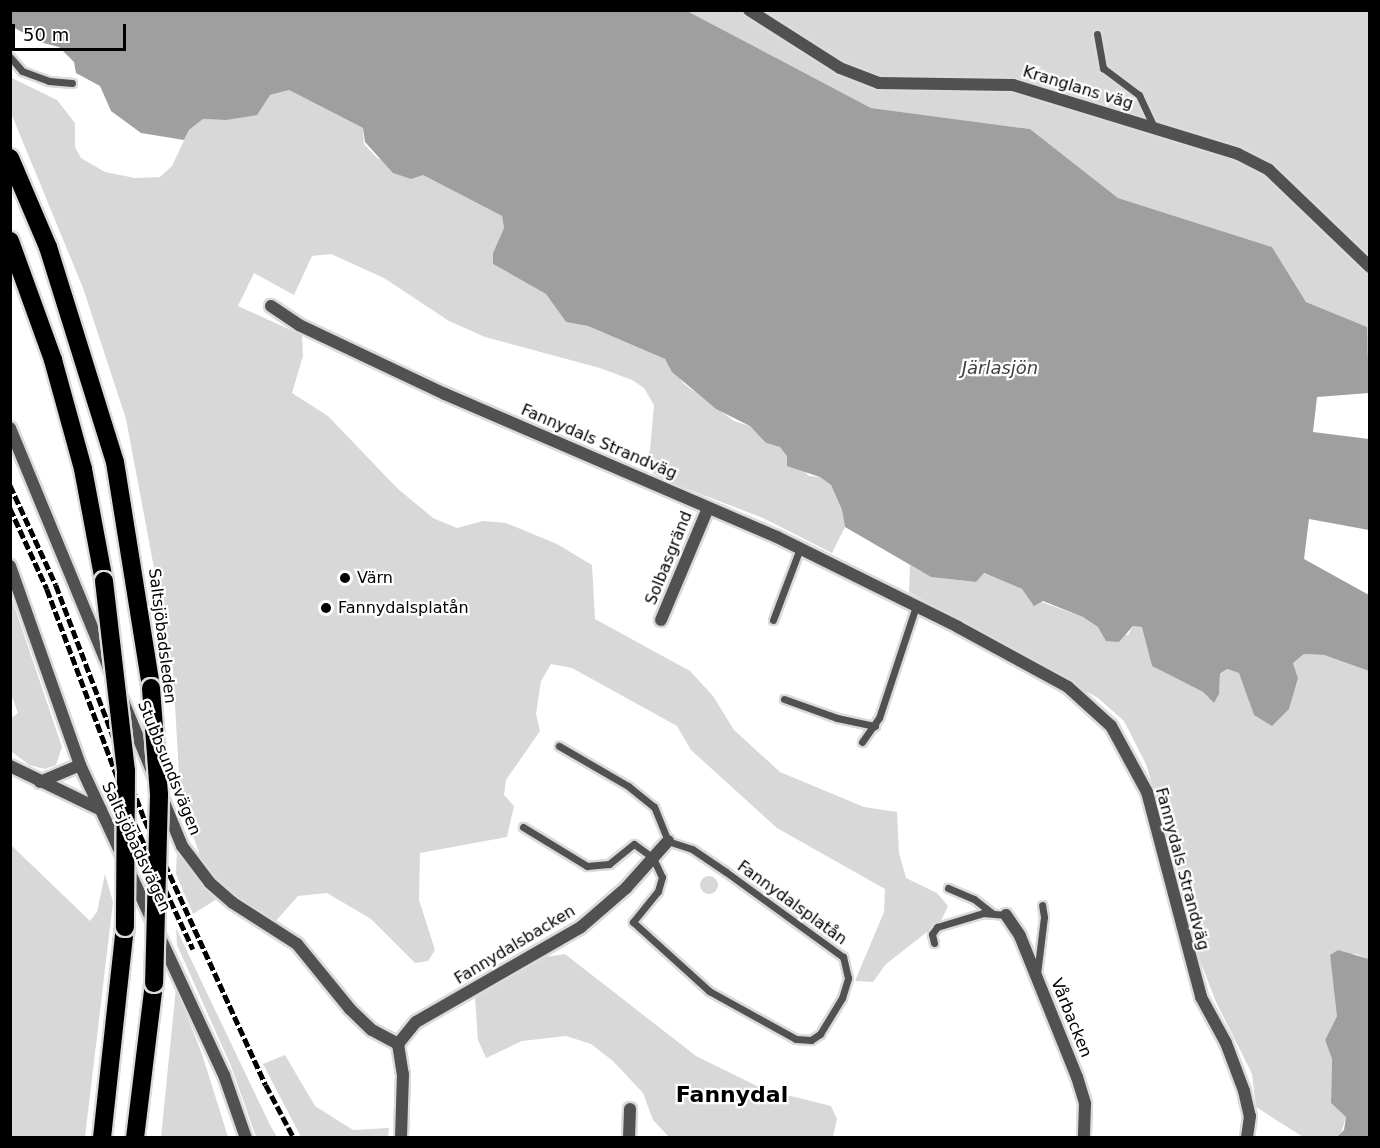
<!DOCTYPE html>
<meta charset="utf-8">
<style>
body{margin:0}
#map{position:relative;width:1380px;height:1148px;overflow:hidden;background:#fff;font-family:"DejaVu Sans",sans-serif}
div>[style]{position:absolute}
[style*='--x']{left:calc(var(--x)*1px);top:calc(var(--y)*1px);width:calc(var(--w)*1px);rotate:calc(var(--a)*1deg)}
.green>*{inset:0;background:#d8d8d8}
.round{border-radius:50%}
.water>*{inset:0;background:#9f9f9f}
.roads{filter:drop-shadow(2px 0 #dbdbdb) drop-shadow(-2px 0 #dbdbdb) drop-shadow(0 2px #dbdbdb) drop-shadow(0 -2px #dbdbdb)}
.service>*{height:7px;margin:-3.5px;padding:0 3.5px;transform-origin:3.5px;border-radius:3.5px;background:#515151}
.minor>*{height:12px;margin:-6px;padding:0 6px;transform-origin:6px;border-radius:6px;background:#515151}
.tertiary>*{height:12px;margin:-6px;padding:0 6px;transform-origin:6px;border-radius:6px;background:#515151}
.motorway>*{height:18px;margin:-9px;padding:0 9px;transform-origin:9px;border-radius:9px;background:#000}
.rail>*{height:4.5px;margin-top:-2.25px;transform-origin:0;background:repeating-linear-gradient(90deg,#000 0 9px,transparent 0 12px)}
.bridges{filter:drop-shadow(2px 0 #dbdbdb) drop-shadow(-2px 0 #dbdbdb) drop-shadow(0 2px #dbdbdb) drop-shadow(0 -2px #dbdbdb)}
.motorway-bridge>*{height:18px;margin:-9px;padding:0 9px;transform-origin:9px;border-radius:9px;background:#000}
.dots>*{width:16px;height:16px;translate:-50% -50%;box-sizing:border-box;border:3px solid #fff;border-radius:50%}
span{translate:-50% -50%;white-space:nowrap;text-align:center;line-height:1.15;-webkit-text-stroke:4.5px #fff;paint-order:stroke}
.street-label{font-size:16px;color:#000}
.poi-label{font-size:16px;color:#000}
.left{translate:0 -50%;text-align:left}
.water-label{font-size:18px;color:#404040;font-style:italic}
.district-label{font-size:22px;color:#000;font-weight:700}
.frame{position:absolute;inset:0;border:12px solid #000;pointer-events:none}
.scale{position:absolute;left:12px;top:24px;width:114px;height:27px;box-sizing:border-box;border:3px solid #000;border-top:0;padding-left:8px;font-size:18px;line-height:21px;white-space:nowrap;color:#000;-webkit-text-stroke:4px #fff;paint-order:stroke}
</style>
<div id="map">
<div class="green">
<i style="clip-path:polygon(687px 11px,1369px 11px,1369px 363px,1366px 327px,1306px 302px,1272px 247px,1118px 198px,1030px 129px,871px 108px)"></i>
<i style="clip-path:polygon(10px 77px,57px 100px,75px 123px,75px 147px,81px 158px,105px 172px,135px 178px,160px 177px,172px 166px,189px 130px,203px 119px,226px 120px,270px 95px,289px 90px,363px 128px,364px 144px,377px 158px,423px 175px,502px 216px,504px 228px,493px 253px,493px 264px,546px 294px,566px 322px,588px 326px,665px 359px,684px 384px,734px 421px,750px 426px,766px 443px,780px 447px,809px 476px,820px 477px,831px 485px,842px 510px,845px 527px,832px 553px,763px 518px,664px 480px,644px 467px,650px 450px,654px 405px,644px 388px,632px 380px,600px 368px,485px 337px,449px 321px,384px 278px,331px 254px,312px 256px,294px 295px,254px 273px,238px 306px,302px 335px,303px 356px,292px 393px,328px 416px,397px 488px,433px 518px,457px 528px,483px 521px,506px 523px,557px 544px,592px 565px,595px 619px,690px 671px,713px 696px,734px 730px,780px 772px,864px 807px,897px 812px,899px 853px,906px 878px,937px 893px,948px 906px,941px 921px,886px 964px,873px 982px,855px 981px,884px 912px,885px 889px,777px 828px,691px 750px,677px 726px,572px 668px,551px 664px,541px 681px,536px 714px,540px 731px,506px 780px,504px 795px,514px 806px,507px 837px,420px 853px,419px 900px,435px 950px,428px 961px,415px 963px,371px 919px,327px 893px,298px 896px,274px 923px,231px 898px,203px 864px,186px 816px,179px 775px,173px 669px,126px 419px,83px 288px,11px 113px)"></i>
<i style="clip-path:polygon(910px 565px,931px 577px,976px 582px,983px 573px,1022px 589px,1031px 598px,1083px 617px,1098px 627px,1128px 635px,1133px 626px,1143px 627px,1152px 666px,1203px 692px,1214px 703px,1219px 693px,1220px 675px,1227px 669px,1240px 673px,1254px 715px,1294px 684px,1298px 678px,1293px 663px,1304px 654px,1324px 655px,1369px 671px,1369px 959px,1356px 954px,1330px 955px,1338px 1002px,1337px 1016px,1325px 1040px,1332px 1059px,1331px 1103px,1346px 1117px,1340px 1137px,1303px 1137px,1256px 1107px,1252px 1074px,1216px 1002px,1199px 958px,1187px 901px,1146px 764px,1124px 721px,1098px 698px,909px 592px)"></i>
<i style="clip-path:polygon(11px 596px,62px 747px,56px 765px,45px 769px,29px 765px,11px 751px,11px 718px,18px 713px,11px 694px)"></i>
<i style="clip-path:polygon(11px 845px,90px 921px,97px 912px,105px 874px,113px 902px,85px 1137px,11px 1137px)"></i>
<i style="clip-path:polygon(177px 850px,217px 899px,193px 914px,176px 874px)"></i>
<i class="round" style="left:700px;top:876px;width:18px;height:18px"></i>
<i style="clip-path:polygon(176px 928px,269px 1123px,277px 1137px,256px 1137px,231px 1066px,177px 945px)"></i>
<i style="clip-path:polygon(565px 954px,696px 1056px,763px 1089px,831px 1106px,837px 1119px,833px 1137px,669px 1137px,653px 1120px,643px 1093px,613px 1061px,591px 1044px,566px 1036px,522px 1041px,486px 1058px,478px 1040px,475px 998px,546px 957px)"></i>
<i style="clip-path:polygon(176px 988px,202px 1054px,228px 1137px,161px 1137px)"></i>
<i style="clip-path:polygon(285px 1055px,315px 1106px,353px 1130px,389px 1128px,388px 1137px,301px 1137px,263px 1064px)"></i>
</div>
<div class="water">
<i style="clip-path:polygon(11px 10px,687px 11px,871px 108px,1030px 129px,1118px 198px,1272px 247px,1306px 302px,1367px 327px,1369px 393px,1317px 397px,1313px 432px,1369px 439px,1369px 530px,1309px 519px,1304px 559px,1369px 595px,1369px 671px,1324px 655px,1304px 654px,1293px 663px,1298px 678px,1289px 709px,1272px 726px,1254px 715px,1239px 673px,1227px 669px,1220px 674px,1219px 694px,1214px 703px,1203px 692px,1152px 666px,1142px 627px,1133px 626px,1119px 642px,1106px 641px,1098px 627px,1083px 617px,1043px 601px,1034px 606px,1022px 589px,984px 573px,976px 582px,931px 577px,845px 527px,842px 510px,831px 485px,820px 477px,787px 466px,787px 456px,780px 447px,766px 443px,750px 426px,716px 409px,672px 372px,665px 359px,588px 326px,566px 322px,546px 294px,493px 264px,493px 253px,504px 228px,502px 216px,423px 175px,411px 179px,393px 173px,365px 142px,363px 128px,289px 90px,270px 95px,257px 115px,226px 120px,203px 119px,189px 130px,184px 140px,141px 133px,111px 111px,100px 86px,76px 73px,74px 62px,59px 47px,40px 42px,11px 26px)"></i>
<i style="clip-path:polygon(1338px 950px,1369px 959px,1369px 1137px,1337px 1137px,1344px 1130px,1346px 1117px,1331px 1103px,1332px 1059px,1325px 1040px,1337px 1016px,1330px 955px)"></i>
</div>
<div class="roads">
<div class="service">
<i style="--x:1097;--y:34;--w:35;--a:80"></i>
<i style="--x:1103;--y:68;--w:45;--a:36.9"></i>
<i style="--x:1139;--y:95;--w:35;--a:65"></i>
<i style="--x:10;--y:57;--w:18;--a:49"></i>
<i style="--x:22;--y:71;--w:29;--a:20"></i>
<i style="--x:49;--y:81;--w:23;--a:5"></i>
<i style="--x:773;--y:620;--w:77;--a:-69.4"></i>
<i style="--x:784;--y:699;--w:56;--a:19.7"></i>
<i style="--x:837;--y:718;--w:39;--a:12"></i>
<i style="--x:862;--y:742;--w:29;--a:-55"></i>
<i style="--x:879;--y:718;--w:118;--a:-71.7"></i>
<i style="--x:523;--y:827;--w:75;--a:31.4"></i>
<i style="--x:587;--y:866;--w:22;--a:-5"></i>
<i style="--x:609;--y:864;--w:32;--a:-39"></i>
<i style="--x:634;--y:844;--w:24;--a:36"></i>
<i style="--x:653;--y:858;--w:21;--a:65"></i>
<i style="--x:662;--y:877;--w:15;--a:106"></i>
<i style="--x:658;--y:891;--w:40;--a:129"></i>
<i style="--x:633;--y:922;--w:103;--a:42.2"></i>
<i style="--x:709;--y:991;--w:99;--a:28.9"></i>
<i style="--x:796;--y:1039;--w:15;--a:4"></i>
<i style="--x:811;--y:1040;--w:11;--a:-34"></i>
<i style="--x:820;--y:1034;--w:42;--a:-58.6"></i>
<i style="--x:842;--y:998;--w:21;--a:-73"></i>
<i style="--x:848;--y:978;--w:22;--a:-103"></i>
<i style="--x:843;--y:957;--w:145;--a:-144"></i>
<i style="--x:726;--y:872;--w:41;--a:-145.9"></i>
<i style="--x:692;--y:849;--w:25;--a:-162"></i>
<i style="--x:668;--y:841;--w:37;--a:-112"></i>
<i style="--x:654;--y:807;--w:33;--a:-141"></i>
<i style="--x:628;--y:786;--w:80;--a:-149.9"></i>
<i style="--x:948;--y:888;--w:28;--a:23"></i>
<i style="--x:974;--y:899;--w:23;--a:38"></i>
<i style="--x:934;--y:943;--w:9;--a:-103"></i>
<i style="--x:932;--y:934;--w:9;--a:-54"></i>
<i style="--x:937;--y:927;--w:48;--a:-16.9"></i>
<i style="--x:983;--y:913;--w:23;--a:5"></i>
<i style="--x:1037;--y:974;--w:57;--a:-83"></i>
<i style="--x:1044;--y:917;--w:12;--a:-99"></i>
</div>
<div class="minor">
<i style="--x:749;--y:10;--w:108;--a:32.5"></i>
<i style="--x:840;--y:68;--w:42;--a:21"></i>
<i style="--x:879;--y:83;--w:134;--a:0.9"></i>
<i style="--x:1013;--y:85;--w:235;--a:17"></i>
<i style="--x:1238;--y:154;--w:35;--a:27"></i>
<i style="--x:1269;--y:170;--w:140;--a:43.8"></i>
<i style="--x:271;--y:306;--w:34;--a:34"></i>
<i style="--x:299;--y:325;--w:161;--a:25.3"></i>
<i style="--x:445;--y:394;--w:361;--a:23.3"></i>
<i style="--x:777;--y:537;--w:202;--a:26.4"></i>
<i style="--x:958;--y:627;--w:125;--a:28.6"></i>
<i style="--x:1068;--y:687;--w:58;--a:42.2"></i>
<i style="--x:1111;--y:726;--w:75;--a:61.4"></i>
<i style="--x:1147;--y:792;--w:212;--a:75.2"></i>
<i style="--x:1201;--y:997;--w:52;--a:61.5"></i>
<i style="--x:1226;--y:1043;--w:51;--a:69.4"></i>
<i style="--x:1244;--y:1091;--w:26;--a:77"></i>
<i style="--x:1250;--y:1116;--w:22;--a:98"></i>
<i style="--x:10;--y:428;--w:260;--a:67.6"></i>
<i style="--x:661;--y:620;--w:121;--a:-67.2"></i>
<i style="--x:123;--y:701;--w:81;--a:67.5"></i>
<i style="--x:10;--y:766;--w:101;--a:25.8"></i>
<i style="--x:40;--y:782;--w:43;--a:-23"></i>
<i style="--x:161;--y:795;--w:55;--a:67.6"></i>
<i style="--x:182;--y:846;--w:46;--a:52.9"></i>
<i style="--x:210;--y:883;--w:30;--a:41"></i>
<i style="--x:233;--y:903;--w:76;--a:32.6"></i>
<i style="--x:297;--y:944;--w:84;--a:50.8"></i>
<i style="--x:350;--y:1009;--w:30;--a:44"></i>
<i style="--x:372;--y:1030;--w:30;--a:28"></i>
<i style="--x:1006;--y:915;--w:25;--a:56"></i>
<i style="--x:1020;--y:936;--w:152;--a:68"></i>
<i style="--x:1077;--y:1077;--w:28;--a:73"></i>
<i style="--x:1085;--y:1104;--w:34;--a:92"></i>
<i style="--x:398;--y:1044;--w:28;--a:-51"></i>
<i style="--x:416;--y:1022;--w:190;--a:-29.9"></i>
<i style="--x:581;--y:927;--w:60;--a:-40.9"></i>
<i style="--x:626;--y:888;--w:63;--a:-48.2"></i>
<i style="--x:398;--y:1044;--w:30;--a:81"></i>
<i style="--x:403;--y:1074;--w:64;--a:91.8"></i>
<i style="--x:629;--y:1138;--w:29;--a:-88"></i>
</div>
<div class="tertiary">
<i style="--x:10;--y:566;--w:211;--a:70.6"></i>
<i style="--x:80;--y:765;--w:342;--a:65.1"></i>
<i style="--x:224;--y:1075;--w:67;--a:70.8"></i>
</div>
<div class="motorway">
<i style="--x:10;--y:158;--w:97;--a:66.9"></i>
<i style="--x:48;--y:247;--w:225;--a:72.7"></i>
<i style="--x:115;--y:462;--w:229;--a:80.9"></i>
<i style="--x:10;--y:241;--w:127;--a:70.1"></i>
<i style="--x:53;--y:360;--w:113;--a:74.6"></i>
<i style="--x:83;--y:469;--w:114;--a:79.4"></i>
<i style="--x:102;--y:1138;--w:212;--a:-83.8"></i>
<i style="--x:135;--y:1138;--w:156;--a:-83"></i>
</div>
</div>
<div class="rail">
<i style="--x:10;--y:485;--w:110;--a:65.3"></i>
<i style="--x:56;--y:585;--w:251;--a:69.3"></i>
<i style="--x:145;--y:820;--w:291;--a:65.5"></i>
<i style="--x:266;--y:1085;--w:60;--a:62.2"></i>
<i style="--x:10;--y:508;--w:89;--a:65.4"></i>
<i style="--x:47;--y:589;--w:251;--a:69.5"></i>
<i style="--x:135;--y:824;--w:138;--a:65.1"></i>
</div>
<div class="bridges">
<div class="motorway-bridge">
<i style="--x:104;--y:581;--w:191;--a:83.4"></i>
<i style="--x:126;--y:771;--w:156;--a:90.4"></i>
<i style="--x:151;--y:688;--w:107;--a:85.7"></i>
<i style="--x:159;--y:795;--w:188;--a:91.5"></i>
</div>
</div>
<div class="dots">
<i style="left:345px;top:578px;background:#000"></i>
<i style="left:326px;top:608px;background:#000"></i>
</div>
<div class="street-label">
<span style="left:1078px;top:88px;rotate:17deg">Kranglans väg</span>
<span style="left:599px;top:442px;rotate:23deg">Fannydals Strandväg</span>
<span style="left:669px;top:558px;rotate:-68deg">Solbasgränd</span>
<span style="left:162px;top:636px;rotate:83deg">Saltsjöbadsleden</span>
<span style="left:169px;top:768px;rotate:68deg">Stubbsundsvägen</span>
<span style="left:136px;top:847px;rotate:65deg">Saltsjöbadsvägen</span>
<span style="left:1182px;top:869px;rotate:75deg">Fannydals Strandväg</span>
<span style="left:792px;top:903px;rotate:36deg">Fannydalsplatån</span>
<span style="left:515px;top:945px;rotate:-31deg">Fannydalsbacken</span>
<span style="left:1071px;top:1018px;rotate:68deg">Vårbacken</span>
</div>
<div class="poi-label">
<span class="left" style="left:357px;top:578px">Värn</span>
<span class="left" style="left:338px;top:608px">Fannydalsplatån</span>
</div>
<div class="water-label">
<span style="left:1000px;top:368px">Järlasjön</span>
</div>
<div class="district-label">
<span style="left:732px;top:1095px">Fannydal</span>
</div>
<div class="frame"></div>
<div class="scale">50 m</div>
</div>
